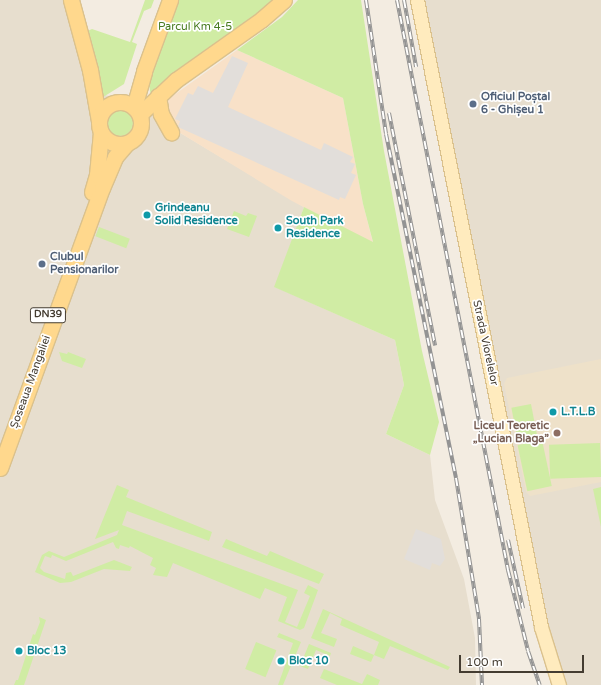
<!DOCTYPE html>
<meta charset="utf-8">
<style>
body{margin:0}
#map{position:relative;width:601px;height:685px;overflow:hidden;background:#f3ece1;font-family:"Varela Round",sans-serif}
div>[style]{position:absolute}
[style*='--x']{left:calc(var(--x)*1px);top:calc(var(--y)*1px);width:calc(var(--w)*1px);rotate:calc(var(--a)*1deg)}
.residential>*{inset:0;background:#e7dece}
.commercial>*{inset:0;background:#f8e1c8}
.education>*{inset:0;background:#eee1c9}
.green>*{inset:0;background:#d0eca4;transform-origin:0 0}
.round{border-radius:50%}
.parking>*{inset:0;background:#e2deda}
.roads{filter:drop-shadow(1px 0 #dac18d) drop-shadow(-1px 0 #dac18d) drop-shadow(0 1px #dac18d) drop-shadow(0 -1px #dac18d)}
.secondary>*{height:13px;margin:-6.5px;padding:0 6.5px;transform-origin:6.5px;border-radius:6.5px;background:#ffebbe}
.primary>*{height:15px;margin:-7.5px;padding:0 7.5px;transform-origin:7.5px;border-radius:7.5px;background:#ffd88d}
.primary>.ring{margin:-7.5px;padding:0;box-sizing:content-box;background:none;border:15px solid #ffd88d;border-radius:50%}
.rail>*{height:4px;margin-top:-2px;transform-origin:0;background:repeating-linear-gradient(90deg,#fff 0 8px,#939393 0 16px);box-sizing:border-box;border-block:1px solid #939393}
.dots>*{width:11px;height:11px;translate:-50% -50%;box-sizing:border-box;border:2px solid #fff;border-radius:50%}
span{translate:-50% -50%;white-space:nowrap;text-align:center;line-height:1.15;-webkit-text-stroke:3.5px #fff;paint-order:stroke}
.shield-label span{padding:1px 3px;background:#fff;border:1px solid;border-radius:3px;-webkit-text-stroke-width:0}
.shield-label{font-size:10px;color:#443c31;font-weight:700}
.park-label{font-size:11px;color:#487b20}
.service-label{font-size:11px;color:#4e5e75;font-weight:700}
.left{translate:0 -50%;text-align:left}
.culture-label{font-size:11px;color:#0d838f;font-weight:700}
.street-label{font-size:11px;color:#443c31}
.education-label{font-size:11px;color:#785e54;font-weight:700}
.right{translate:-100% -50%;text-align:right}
.scale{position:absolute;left:459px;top:655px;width:125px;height:18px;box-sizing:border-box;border:2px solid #443c31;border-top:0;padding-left:5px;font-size:12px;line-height:14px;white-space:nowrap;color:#443c31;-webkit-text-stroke:3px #fff;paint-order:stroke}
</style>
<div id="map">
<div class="residential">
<i style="clip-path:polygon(0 0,73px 0,100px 99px,105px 95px,137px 104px,172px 128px,304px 207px,275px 287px,395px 340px,404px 385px,386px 434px,430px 455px,435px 500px,464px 579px,475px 638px,476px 685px,0 685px)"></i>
<i style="clip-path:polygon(411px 0,601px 0,601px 685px,555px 685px)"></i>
</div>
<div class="commercial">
<i style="clip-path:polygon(237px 50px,343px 98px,363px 204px,373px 243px,292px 201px,172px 128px,165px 106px,167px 100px)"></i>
</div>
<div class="education">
<i style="clip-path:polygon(601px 359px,601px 482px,530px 496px,526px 492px,504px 384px,507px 378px)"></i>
</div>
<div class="green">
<i style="clip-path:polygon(145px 0,154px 0,151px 8px,144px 11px,132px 42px,137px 44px,124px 84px,100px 99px,83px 33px,92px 29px,130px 42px)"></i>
<i style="clip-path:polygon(175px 0,276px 0,151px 96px,148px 80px)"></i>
<i style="clip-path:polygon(298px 0,361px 0,384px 151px,422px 351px,439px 422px,430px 455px,386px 434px,404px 385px,395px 340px,274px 287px,304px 207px,373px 242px,363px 204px,343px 98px,237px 50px,282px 17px)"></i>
<i class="round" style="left:107px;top:110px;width:26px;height:26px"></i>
<i style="clip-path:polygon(234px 211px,246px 216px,248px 213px,257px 216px,249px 237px,227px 229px)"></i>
<i style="left:99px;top:227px;width:33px;height:10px;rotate:21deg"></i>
<i style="clip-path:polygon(59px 352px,67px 354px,68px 352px,86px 359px,82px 368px,62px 361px)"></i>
<i style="left:531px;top:404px;width:33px;height:20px;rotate:79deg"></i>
<i style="left:542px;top:440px;width:47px;height:25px;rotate:78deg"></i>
<i style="left:600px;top:443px;width:34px;height:51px;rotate:88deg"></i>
<i style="clip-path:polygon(117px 485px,129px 490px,126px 497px,212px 532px,209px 541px,127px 511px,122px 525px,298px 590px,285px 622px,297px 627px,310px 596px,304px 593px,308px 585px,318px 590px,304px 628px,300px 630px,278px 621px,287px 597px,265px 588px,260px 599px,173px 563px,167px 577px,153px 575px,156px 568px,150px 565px,153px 558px,130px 546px,129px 548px,120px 545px,119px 549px,116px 548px,113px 542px,66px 561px,52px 555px,51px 558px,45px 556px,40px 568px,44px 572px,65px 579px,66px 573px,71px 572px,73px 576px,114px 560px,132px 567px,130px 571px,104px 569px,71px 582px,60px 583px,35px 572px,42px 555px,49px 551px,64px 557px,117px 535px,119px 530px,95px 539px)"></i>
<i style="clip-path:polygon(601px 487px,601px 527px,593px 489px)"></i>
<i style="clip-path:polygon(226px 539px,267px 556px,270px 551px,324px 574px,319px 584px,222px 547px)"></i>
<i style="clip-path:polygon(323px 609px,450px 667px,448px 670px,390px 646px,384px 659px,374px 655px,371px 662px,350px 654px,353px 646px,374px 655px,379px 642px,340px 625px,342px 619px,330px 613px,321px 633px,337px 639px,334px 647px,311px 638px)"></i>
<i style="clip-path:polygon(39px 617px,46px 620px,24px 685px,14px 685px,16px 680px,18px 680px,33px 634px,35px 635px,40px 622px)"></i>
<i style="clip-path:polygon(279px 633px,301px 642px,283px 685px,278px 685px,293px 643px,277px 637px)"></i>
<i style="left:256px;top:642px;width:22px;height:29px;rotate:22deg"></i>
<i style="clip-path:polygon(309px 644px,331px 653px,330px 656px,316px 650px,308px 669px,300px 666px)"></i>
<i style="clip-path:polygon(324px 669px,362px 684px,367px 674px,380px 680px,378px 685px,337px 685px,320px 678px)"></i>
</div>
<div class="parking">
<i style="clip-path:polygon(232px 56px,248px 63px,228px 107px,321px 150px,324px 143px,353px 157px,350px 162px,355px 164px,351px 173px,356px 175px,345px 199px,340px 197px,339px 200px,178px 127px,180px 121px,175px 119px,188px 93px,193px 95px,198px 86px,213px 93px)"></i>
<i style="clip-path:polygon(416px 529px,441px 539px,445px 559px,440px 566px,432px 563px,430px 570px,404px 559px)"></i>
</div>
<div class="roads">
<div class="secondary">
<i style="--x:417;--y:0;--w:639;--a:78.81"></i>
<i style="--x:541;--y:627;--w:61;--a:72.8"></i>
</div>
<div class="primary">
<i style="--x:71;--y:0;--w:73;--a:74.8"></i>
<i style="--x:90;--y:70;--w:52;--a:80"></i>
<i style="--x:158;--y:96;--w:18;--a:81"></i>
<i style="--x:161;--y:114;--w:21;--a:61"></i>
<i class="ring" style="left:99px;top:102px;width:27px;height:27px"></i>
<i style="--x:134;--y:107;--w:37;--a:-74"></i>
<i style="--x:144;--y:71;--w:76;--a:-69.9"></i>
<i style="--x:140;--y:114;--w:50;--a:-43.4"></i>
<i style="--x:176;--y:80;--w:105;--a:-35.3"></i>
<i style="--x:262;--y:19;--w:29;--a:-41"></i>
<i style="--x:92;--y:192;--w:18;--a:-74"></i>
<i style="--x:97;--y:175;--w:43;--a:-84.7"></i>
<i style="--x:0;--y:468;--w:298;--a:-70"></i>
<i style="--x:102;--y:188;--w:34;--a:-67"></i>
<i style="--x:115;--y:157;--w:18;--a:-49"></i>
</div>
</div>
<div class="rail">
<i style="--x:366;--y:0;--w:135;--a:81.5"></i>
<i style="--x:386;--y:134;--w:351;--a:78.5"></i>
<i style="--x:456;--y:478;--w:143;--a:80.7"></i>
<i style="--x:479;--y:619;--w:66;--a:87.4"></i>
<i style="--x:397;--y:0;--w:581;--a:78.98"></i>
<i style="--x:508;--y:570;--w:83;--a:76.1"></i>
<i style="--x:528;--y:651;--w:36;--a:71"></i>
<i style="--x:404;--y:0;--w:68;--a:79.8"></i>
<i style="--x:389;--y:113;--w:237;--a:78.8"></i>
<i style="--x:508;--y:540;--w:70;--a:77.6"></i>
</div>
<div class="dots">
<i style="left:473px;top:104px;background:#5c6f8a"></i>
<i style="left:147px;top:215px;background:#0f9aa8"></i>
<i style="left:278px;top:228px;background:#0f9aa8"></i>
<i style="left:42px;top:264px;background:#5c6f8a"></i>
<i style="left:553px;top:412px;background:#0f9aa8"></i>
<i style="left:557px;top:433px;background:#8d6e63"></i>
<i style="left:19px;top:651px;background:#0f9aa8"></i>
<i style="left:281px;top:661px;background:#0f9aa8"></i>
</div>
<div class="shield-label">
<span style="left:48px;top:315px">DN39</span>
</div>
<div class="park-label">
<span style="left:195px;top:27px">Parcul Km 4-5</span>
</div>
<div class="service-label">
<span class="left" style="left:481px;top:104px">Oficiul Poștal<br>6 - Ghișeu 1</span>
<span class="left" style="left:50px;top:264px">Clubul<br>Pensionarilor</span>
</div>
<div class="culture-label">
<span class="left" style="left:155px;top:215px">Grindeanu<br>Solid Residence</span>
<span class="left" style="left:286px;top:228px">South Park<br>Residence</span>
<span class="left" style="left:561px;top:412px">L.T.L.B</span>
<span class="left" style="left:27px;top:651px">Bloc 13</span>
<span class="left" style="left:289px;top:661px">Bloc 10</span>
</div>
<div class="street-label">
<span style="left:485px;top:343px;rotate:78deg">Strada Viorelelor</span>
<span style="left:31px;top:382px;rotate:-70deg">Șoseaua Mangaliei</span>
</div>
<div class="education-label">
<span class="right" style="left:549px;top:433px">Liceul Teoretic<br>„Lucian Blaga”</span>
</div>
<div class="scale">100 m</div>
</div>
